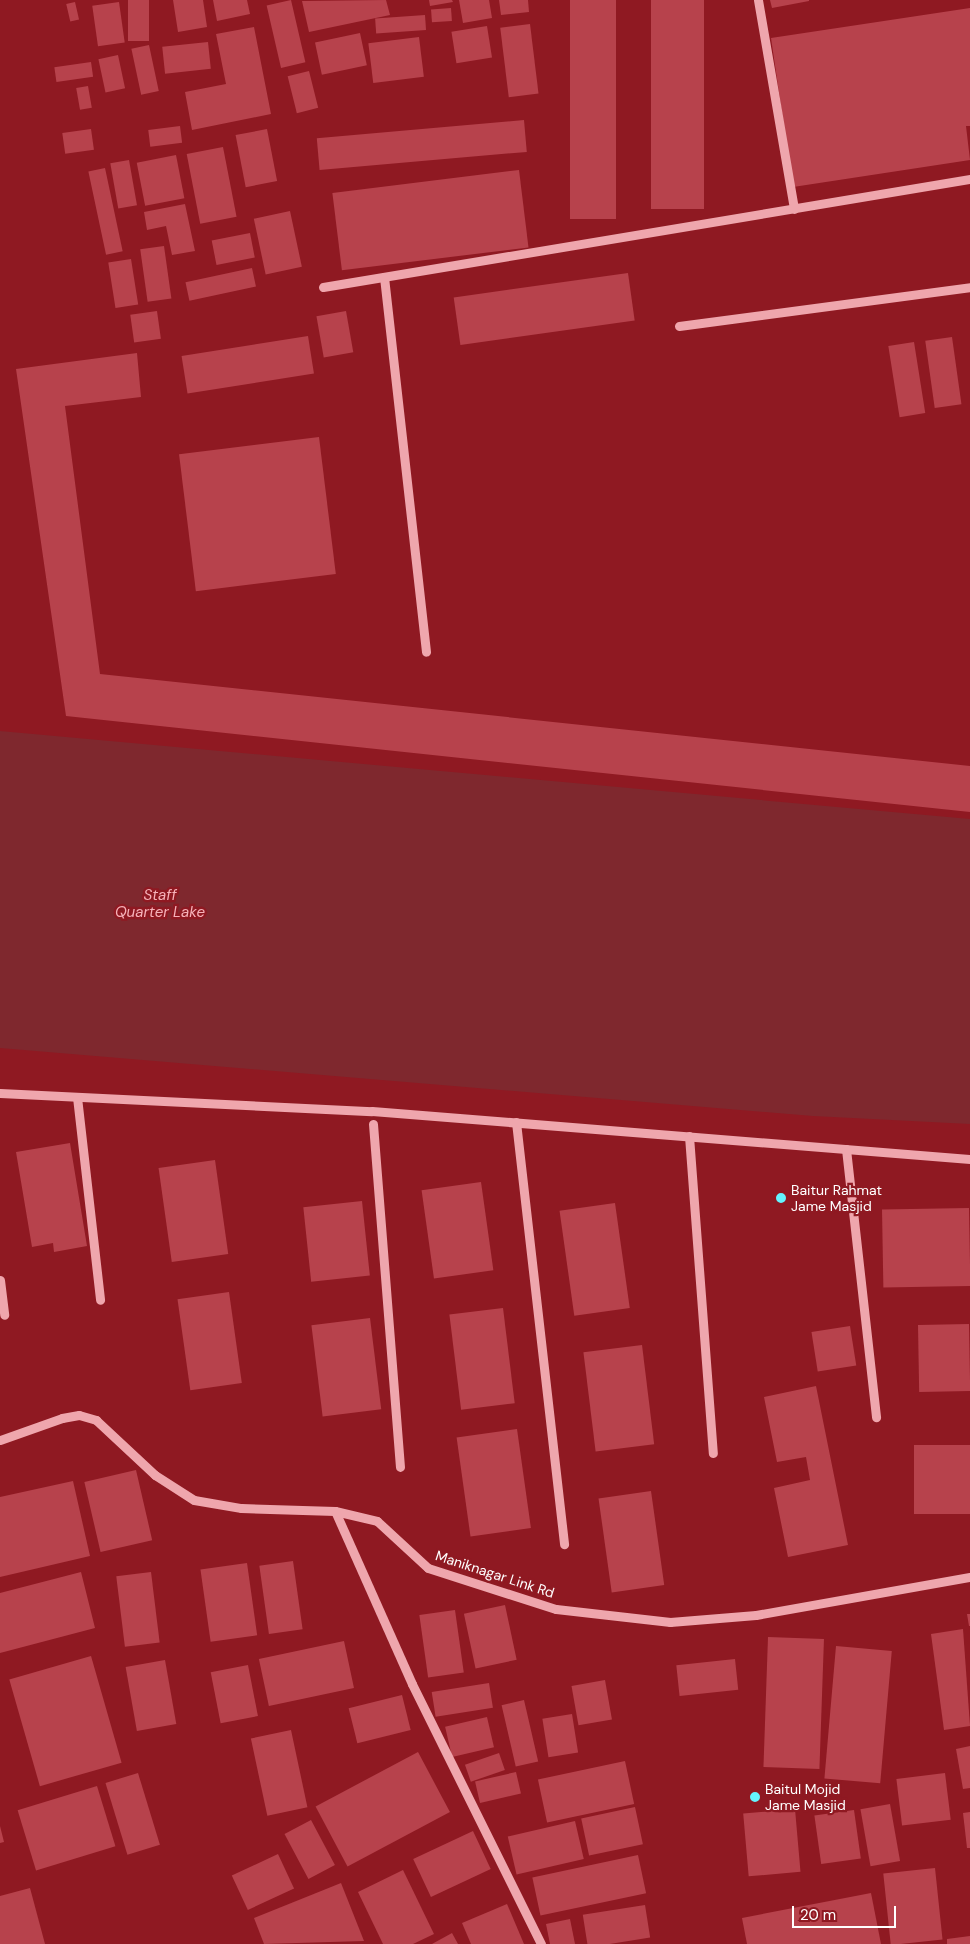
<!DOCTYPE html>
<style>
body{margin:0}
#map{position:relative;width:970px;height:1944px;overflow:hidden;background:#8f1922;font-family:"DM Sans",sans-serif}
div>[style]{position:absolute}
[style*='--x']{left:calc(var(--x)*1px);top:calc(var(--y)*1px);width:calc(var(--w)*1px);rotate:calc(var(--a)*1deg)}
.water>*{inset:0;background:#7f282e}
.building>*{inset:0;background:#b7424c;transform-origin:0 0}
.minor>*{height:9px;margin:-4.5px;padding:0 4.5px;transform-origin:4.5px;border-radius:4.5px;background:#efa6ad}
.dots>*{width:14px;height:14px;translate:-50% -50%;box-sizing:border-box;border:2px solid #8f1922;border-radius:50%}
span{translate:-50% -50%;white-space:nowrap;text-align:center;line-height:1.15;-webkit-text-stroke:4.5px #8f1922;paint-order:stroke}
.poi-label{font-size:14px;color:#fff}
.left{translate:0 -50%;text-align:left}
.street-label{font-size:14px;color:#fff}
.water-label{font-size:15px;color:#f6b2b9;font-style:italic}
.scale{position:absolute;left:792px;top:1906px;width:104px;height:22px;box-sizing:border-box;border:2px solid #fff;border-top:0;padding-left:6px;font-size:15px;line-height:18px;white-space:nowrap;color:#fff;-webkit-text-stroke:4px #8f1922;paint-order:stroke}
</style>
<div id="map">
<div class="water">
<i style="clip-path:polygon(0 731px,970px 819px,970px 1124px,813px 1116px,0 1048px)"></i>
</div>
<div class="building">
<i style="left:128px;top:0;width:21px;height:41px"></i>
<i style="clip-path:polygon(173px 0,203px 0,207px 27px,178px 32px)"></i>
<i style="clip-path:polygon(213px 0,247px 0,250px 14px,217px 21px)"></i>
<i style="left:291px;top:0;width:64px;height:25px;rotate:77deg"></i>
<i style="clip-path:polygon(386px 0,390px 15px,309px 32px,302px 1px)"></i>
<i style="clip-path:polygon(429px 0,452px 0,453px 2px,430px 6px)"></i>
<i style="clip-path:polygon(459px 0,489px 0,492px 18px,463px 23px)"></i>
<i style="clip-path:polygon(499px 0,528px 0,529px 12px,501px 15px)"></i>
<i style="left:570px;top:0;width:46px;height:219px"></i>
<i style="left:651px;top:0;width:53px;height:209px"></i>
<i style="clip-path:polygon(770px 0,809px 0,809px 1px,772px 8px)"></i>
<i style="left:75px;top:2px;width:18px;height:9px;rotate:77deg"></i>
<i style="left:119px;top:2px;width:41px;height:27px;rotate:82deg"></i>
<i style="left:451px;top:8px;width:13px;height:20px;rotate:86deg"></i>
<i style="clip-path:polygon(970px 8px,970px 126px,966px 126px,970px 160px,793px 187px,771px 38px)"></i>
<i style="left:425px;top:15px;width:15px;height:50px;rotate:86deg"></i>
<i style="left:530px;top:24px;width:70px;height:30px;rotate:83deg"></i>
<i style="left:487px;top:26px;width:32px;height:36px;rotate:81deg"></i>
<i style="clip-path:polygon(254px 27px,271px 114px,192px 130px,185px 92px,226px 84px,216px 34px)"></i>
<i style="left:360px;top:33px;width:33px;height:46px;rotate:78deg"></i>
<i style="left:419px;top:37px;width:40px;height:51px;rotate:83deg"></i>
<i style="left:208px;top:42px;width:27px;height:46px;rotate:84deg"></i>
<i style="left:149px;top:45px;width:47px;height:18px;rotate:78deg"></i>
<i style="left:118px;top:55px;width:34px;height:20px;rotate:78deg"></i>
<i style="left:91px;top:62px;width:15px;height:37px;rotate:82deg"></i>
<i style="left:309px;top:71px;width:38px;height:22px;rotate:76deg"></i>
<i style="left:88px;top:86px;width:22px;height:12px;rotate:80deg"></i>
<i style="left:524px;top:120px;width:32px;height:208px;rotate:85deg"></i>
<i style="left:180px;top:126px;width:17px;height:32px;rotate:83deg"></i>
<i style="left:91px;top:129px;width:21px;height:29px;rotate:82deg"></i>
<i style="left:267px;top:129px;width:53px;height:32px;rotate:79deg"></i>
<i style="left:223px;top:147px;width:71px;height:37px;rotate:79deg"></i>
<i style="left:176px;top:155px;width:44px;height:40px;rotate:79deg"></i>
<i style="left:129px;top:160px;width:46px;height:19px;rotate:80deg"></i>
<i style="left:105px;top:168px;width:85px;height:17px;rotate:78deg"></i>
<i style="left:519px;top:170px;width:78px;height:188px;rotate:83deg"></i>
<i style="clip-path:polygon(185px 204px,195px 251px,172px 255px,166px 226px,147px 230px,144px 212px)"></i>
<i style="left:290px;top:211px;width:57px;height:37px;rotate:78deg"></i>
<i style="left:250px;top:233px;width:25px;height:39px;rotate:79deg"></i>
<i style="left:164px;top:246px;width:53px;height:24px;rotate:82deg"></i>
<i style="left:131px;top:259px;width:46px;height:23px;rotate:81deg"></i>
<i style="left:252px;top:268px;width:19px;height:68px;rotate:78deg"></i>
<i style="left:628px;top:273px;width:48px;height:176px;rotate:82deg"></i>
<i style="left:157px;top:311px;width:28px;height:27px;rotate:82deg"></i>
<i style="left:346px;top:311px;width:42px;height:30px;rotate:80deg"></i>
<i style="left:308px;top:336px;width:38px;height:128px;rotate:81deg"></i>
<i style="left:952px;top:337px;width:68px;height:27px;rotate:82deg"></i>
<i style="left:914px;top:342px;width:72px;height:26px;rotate:81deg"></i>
<i style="clip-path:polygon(137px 353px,141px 397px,65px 406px,100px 674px,970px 766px,970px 812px,66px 716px,16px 369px)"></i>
<i style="left:319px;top:437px;width:138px;height:141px;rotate:83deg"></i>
<i style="clip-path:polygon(70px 1143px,87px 1246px,54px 1252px,53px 1243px,32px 1247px,16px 1152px)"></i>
<i style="left:215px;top:1160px;width:95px;height:57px;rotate:82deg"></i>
<i style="left:481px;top:1182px;width:89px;height:60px;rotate:82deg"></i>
<i style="left:362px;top:1201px;width:75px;height:59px;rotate:84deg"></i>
<i style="left:615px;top:1203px;width:106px;height:56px;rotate:82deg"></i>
<i style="left:969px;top:1208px;width:78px;height:87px;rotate:89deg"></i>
<i style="left:229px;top:1292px;width:92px;height:52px;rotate:82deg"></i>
<i style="left:503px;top:1308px;width:96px;height:54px;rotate:83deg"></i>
<i style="left:370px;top:1318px;width:92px;height:59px;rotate:83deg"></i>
<i style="left:969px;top:1324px;width:67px;height:51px;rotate:89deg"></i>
<i style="left:850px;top:1326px;width:40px;height:39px;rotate:81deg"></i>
<i style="left:642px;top:1345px;width:100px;height:59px;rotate:83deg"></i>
<i style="clip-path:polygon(816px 1386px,848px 1545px,788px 1557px,774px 1488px,810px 1480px,806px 1457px,777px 1462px,764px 1397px)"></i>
<i style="left:517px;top:1429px;width:100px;height:61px;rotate:82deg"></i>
<i style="left:970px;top:1445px;width:69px;height:56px;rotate:90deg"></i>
<i style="left:136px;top:1470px;width:72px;height:53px;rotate:77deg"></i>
<i style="clip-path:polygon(73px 1481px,90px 1556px,0 1577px,0 1497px)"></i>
<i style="left:651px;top:1491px;width:95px;height:53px;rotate:82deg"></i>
<i style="left:293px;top:1561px;width:69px;height:34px;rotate:82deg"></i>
<i style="left:247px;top:1563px;width:73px;height:47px;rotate:82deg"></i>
<i style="clip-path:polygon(81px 1572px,95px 1628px,0 1653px,0 1593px)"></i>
<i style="left:151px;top:1572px;width:71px;height:35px;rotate:83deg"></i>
<i style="left:505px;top:1605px;width:56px;height:42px;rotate:78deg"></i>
<i style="left:455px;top:1610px;width:63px;height:36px;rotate:82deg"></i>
<i style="clip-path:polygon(967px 1614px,970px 1614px,970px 1626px,969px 1626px)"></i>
<i style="clip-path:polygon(963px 1629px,970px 1726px,944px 1730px,931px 1634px)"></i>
<i style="left:768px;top:1637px;width:56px;height:130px;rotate:2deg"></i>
<i style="left:344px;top:1641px;width:48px;height:87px;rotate:78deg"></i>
<i style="left:836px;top:1646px;width:56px;height:133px;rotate:5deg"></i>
<i style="left:91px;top:1656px;width:111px;height:85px;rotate:74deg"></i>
<i style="left:735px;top:1659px;width:31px;height:59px;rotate:84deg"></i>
<i style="left:165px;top:1660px;width:65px;height:40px;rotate:80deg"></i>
<i style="left:248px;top:1665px;width:52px;height:38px;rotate:79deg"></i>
<i style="left:605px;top:1680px;width:40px;height:34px;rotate:80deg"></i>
<i style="left:489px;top:1683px;width:25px;height:58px;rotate:81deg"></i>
<i style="left:402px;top:1695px;width:36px;height:55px;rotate:76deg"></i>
<i style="left:524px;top:1700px;width:63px;height:23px;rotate:77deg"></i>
<i style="left:572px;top:1714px;width:39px;height:30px;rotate:81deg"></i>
<i style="left:487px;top:1717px;width:31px;height:43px;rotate:77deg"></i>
<i style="left:291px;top:1730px;width:79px;height:41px;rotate:78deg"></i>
<i style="clip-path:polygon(970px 1746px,970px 1788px,963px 1789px,956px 1749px)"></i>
<i style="left:418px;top:1752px;width:68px;height:116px;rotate:62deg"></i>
<i style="left:499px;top:1753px;width:18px;height:36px;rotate:71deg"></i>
<i style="left:625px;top:1761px;width:44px;height:89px;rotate:78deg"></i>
<i style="left:516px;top:1772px;width:22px;height:42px;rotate:77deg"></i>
<i style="left:138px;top:1773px;width:75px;height:34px;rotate:73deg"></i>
<i style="left:945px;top:1773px;width:47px;height:49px;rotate:83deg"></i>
<i style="left:97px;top:1786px;width:63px;height:83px;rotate:73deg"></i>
<i style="left:890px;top:1804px;width:58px;height:30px;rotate:80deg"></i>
<i style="left:635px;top:1807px;width:38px;height:55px;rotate:78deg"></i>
<i style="left:795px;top:1809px;width:63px;height:52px;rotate:85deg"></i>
<i style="left:854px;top:1810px;width:49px;height:40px;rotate:82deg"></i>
<i style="clip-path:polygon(970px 1812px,970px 1848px,967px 1848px,963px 1813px)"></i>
<i style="left:311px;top:1820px;width:51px;height:30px;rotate:62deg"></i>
<i style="left:575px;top:1821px;width:39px;height:69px;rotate:77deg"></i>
<i style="clip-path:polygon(0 1826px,4px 1842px,0 1843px)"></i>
<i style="left:473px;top:1831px;width:42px;height:66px;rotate:65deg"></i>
<i style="left:278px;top:1854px;width:38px;height:51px;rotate:65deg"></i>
<i style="left:638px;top:1855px;width:39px;height:108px;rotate:78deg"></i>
<i style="left:935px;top:1868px;width:72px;height:52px;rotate:84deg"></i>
<i style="clip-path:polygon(403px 1870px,434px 1934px,413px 1944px,383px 1944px,358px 1892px)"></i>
<i style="clip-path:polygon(341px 1883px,364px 1941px,264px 1944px,254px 1918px)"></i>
<i style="clip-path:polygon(30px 1888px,45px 1944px,0 1944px,0 1896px)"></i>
<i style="clip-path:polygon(871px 1893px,881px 1944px,747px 1944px,742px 1918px)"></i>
<i style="clip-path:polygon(507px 1904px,524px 1944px,471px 1944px,462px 1923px)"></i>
<i style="left:645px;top:1905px;width:33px;height:63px;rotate:81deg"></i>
<i style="clip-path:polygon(570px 1919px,575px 1944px,550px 1944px,546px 1924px)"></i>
<i style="clip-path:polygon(452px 1933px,458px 1944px,432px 1944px)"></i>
<i style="clip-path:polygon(970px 1936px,970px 1944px,947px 1944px,947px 1939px)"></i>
</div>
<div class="minor">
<i style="--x:758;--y:0;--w:212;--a:80.2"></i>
<i style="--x:384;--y:277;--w:377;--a:83.6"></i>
<i style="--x:323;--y:287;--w:656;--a:-9.48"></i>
<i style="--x:679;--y:326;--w:294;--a:-7.6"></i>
<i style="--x:0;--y:1093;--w:372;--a:2.8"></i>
<i style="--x:372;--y:1111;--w:600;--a:4.59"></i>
<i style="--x:77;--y:1097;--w:204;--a:83.5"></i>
<i style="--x:516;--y:1122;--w:425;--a:83.5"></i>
<i style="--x:373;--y:1124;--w:344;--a:85.5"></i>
<i style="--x:689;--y:1136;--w:318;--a:85.7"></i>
<i style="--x:846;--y:1149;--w:270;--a:83.6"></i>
<i style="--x:0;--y:1280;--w:35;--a:83"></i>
<i style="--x:0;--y:1440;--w:66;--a:-19.5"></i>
<i style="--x:62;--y:1418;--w:17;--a:-10"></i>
<i style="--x:79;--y:1415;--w:18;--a:16"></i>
<i style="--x:96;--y:1420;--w:81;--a:43"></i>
<i style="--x:155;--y:1475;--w:46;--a:32.7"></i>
<i style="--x:194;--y:1500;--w:48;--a:9.7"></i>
<i style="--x:241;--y:1508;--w:94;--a:1.8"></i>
<i style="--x:335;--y:1511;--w:43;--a:13.4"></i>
<i style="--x:377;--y:1521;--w:69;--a:42.7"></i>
<i style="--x:428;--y:1568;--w:134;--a:17.8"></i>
<i style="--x:556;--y:1609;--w:115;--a:6.5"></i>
<i style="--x:670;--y:1622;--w:86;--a:-4.7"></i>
<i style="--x:756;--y:1615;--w:217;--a:-10.1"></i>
<i style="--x:335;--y:1511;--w:189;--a:66"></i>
<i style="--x:412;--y:1684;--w:290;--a:63.6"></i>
</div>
<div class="dots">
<i style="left:781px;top:1198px;background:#64f4ff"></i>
<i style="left:755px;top:1797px;background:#64f4ff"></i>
</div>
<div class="poi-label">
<span class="left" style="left:791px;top:1198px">Baitur Rahmat<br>Jame Masjid</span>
<span class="left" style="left:765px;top:1797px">Baitul Mojid<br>Jame Masjid</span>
</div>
<div class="street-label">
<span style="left:495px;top:1574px;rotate:18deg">Maniknagar Link Rd</span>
</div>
<div class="water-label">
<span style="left:160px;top:904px">Staff<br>Quarter Lake</span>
</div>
<div class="scale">20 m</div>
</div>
